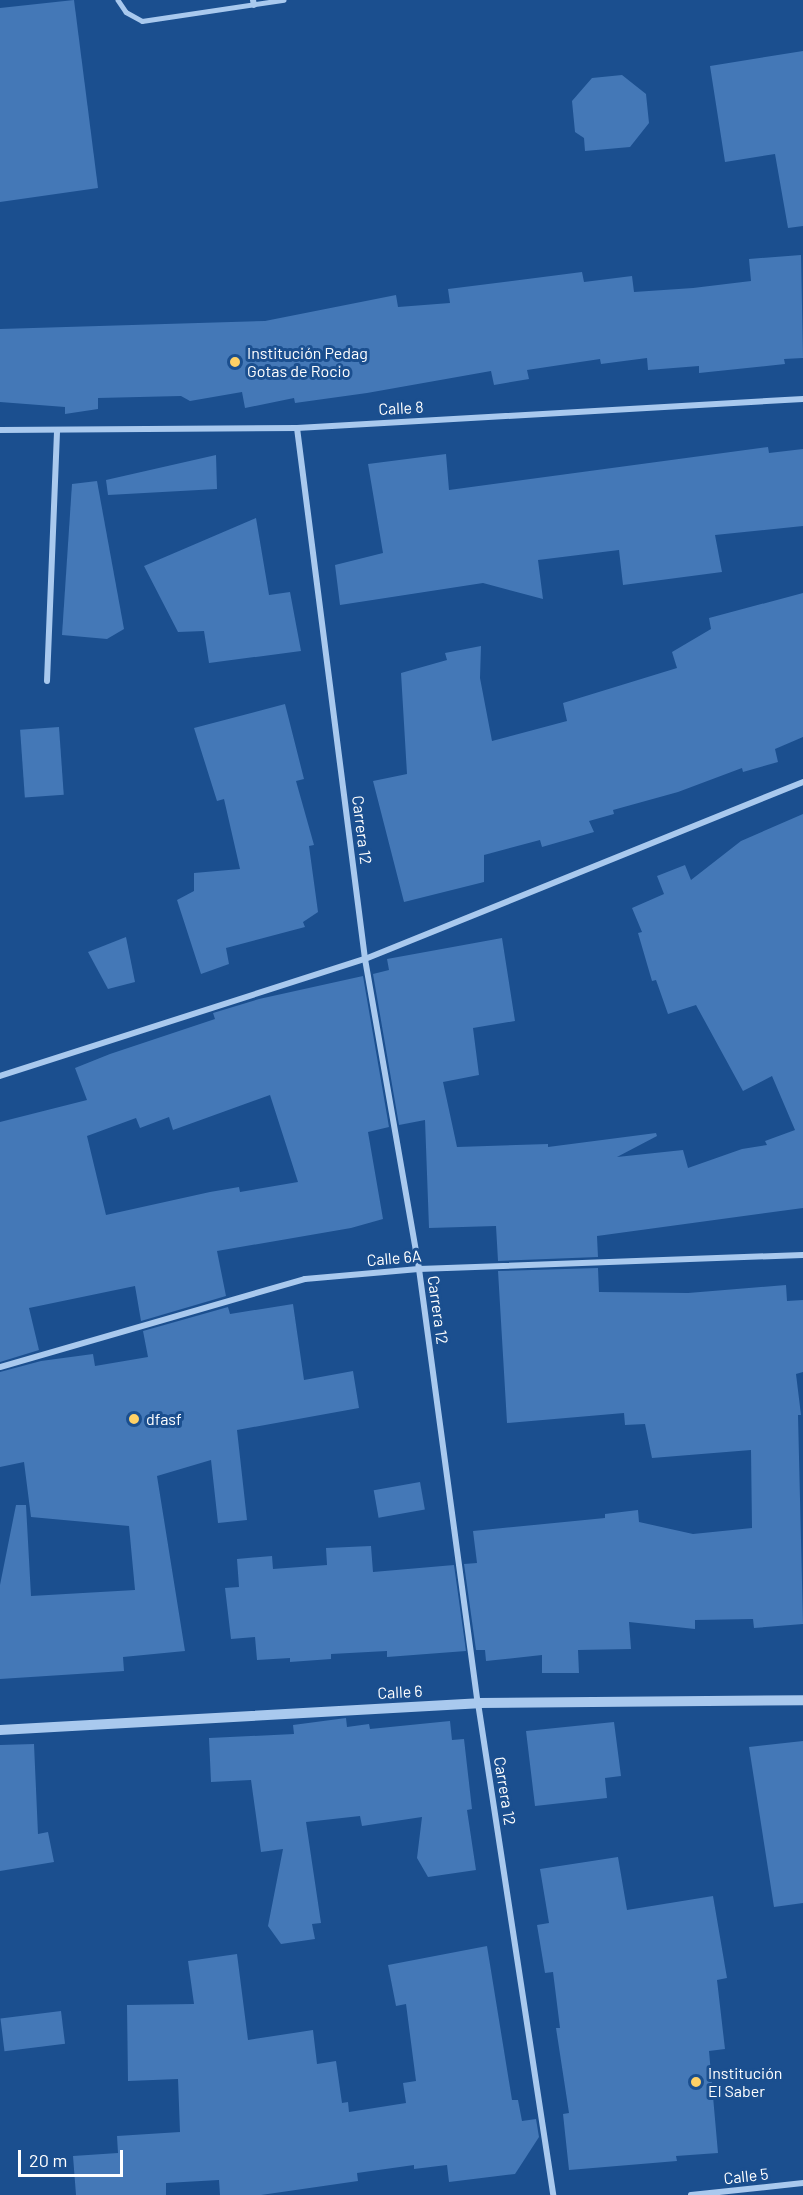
<!DOCTYPE html>
<meta charset="utf-8">
<style>
body{margin:0}
#map{position:relative;width:803px;height:2195px;overflow:hidden;background:#1b4f8f;font-family:Barlow,sans-serif}
div>[style]{position:absolute}
[style*='--x']{left:calc(var(--x)*1px);top:calc(var(--y)*1px);width:calc(var(--w)*1px);rotate:calc(var(--a)*1deg)}
.building>*{inset:0;background:#4478b7;transform-origin:0 0}
.service>*{height:4.5px;margin:-2.25px;padding:0 2.25px;transform-origin:2.25px;border-radius:2.25px;background:#a9c9ee}
.minor>*{height:6px;margin:-3px;padding:0 3px;transform-origin:3px;border-radius:3px;background:#a9c9ee}
.tertiary>*{height:10px;margin:-5px;padding:0 5px;transform-origin:5px;border-radius:5px;background:#a9c9ee}
.dots>*{width:16px;height:16px;translate:-50% -50%;box-sizing:border-box;border:3px solid #1b4f8f;border-radius:50%}
span{translate:-50% -50%;white-space:nowrap;text-align:center;line-height:1.15;-webkit-text-stroke:6px #1b4f8f;paint-order:stroke}
.poi-label{font-size:16px;color:#fff}
.left{translate:0 -50%;text-align:left}
.street-label{font-size:16px;color:#fff}
.scale{position:absolute;left:18px;top:2150px;width:105px;height:27px;box-sizing:border-box;border:3px solid #fff;border-top:0;padding-left:8px;font-size:18px;line-height:21px;white-space:nowrap;color:#fff;-webkit-text-stroke:4px #1b4f8f;paint-order:stroke}
</style>
<div id="map">
<div class="building">
<i style="clip-path:polygon(74px 0,98px 188px,0 202px,0 8px)"></i>
<i style="clip-path:polygon(803px 51px,803px 226px,788px 228px,775px 154px,725px 162px,710px 66px)"></i>
<i style="clip-path:polygon(622px 75px,646px 94px,649px 123px,630px 147px,585px 151px,584px 138px,575px 132px,572px 101px,592px 78px)"></i>
<i style="clip-path:polygon(801px 255px,803px 358px,784px 359px,785px 364px,699px 373px,699px 366px,648px 370px,647px 358px,601px 364px,600px 359px,527px 370px,529px 379px,494px 385px,491px 371px,367px 393px,295px 403px,294px 398px,245px 408px,242px 392px,190px 401px,181px 396px,98px 398px,98px 409px,65px 414px,65px 407px,0 402px,0 329px,265px 321px,396px 295px,398px 307px,450px 303px,448px 289px,582px 272px,584px 282px,632px 276px,634px 292px,693px 288px,751px 281px,749px 259px)"></i>
<i style="clip-path:polygon(768px 447px,769px 453px,803px 449px,803px 526px,715px 535px,722px 572px,623px 585px,619px 550px,538px 560px,543px 599px,483px 583px,340px 605px,335px 565px,383px 553px,368px 464px,446px 454px,449px 490px)"></i>
<i style="clip-path:polygon(216px 455px,217px 489px,108px 495px,106px 480px)"></i>
<i style="clip-path:polygon(97px 481px,124px 629px,107px 639px,62px 635px,72px 484px)"></i>
<i style="clip-path:polygon(256px 518px,269px 595px,290px 592px,301px 651px,209px 663px,204px 631px,178px 632px,144px 566px)"></i>
<i style="clip-path:polygon(803px 593px,803px 737px,775px 749px,778px 762px,743px 772px,742px 768px,678px 792px,613px 810px,614px 814px,589px 821px,594px 832px,542px 847px,540px 840px,484px 855px,484px 882px,404px 902px,373px 781px,407px 774px,401px 673px,447px 660px,445px 653px,481px 646px,480px 678px,492px 741px,567px 721px,563px 703px,677px 668px,672px 652px,711px 629px,709px 618px)"></i>
<i style="clip-path:polygon(285px 704px,304px 779px,296px 781px,314px 845px,309px 846px,318px 912px,303px 922px,305px 927px,226px 948px,229px 964px,201px 974px,177px 900px,194px 891px,194px 873px,240px 869px,224px 799px,217px 801px,194px 728px)"></i>
<i style="left:59px;top:727px;width:68px;height:39px;rotate:86deg"></i>
<i style="clip-path:polygon(803px 814px,803px 1208px,597px 1236px,598px 1257px,498px 1261px,496px 1226px,429px 1228px,425px 1120px,399px 1125px,373px 974px,389px 970px,387px 959px,502px 938px,515px 1021px,473px 1028px,479px 1075px,443px 1082px,457px 1147px,548px 1144px,548px 1147px,656px 1133px,657px 1136px,617px 1157px,683px 1150px,688px 1168px,742px 1149px,767px 1145px,765px 1141px,795px 1130px,772px 1076px,743px 1091px,696px 1005px,668px 1014px,656px 980px,652px 981px,638px 933px,642px 932px,632px 908px,664px 894px,657px 876px,685px 865px,691px 880px,741px 841px)"></i>
<i style="clip-path:polygon(126px 937px,135px 982px,108px 989px,88px 952px)"></i>
<i style="clip-path:polygon(evenodd,363px 976px,389px 1127px,368px 1132px,383px 1219px,351px 1228px,217px 1251px,226px 1296px,141px 1321px,135px 1286px,29px 1308px,39px 1350px,0 1362px,0 1122px,87px 1100px,75px 1068px,110px 1054px,215px 1019px,213px 1013px,259px 999px,363px 976px,270px 1095px,298px 1182px,240px 1192px,239px 1187px,210px 1192px,106px 1215px,87px 1136px,136px 1118px,140px 1128px,169px 1117px,173px 1130px,270px 1095px)"></i>
<i style="clip-path:polygon(598px 1268px,599px 1292px,688px 1293px,786px 1285px,787px 1301px,803px 1300px,803px 1372px,796px 1374px,801px 1415px,798px 1415px,803px 1624px,754px 1628px,753px 1619px,695px 1620px,695px 1629px,629px 1622px,631px 1649px,578px 1650px,579px 1673px,542px 1673px,542px 1655px,486px 1661px,485px 1650px,476px 1650px,464px 1564px,477px 1563px,473px 1531px,605px 1518px,605px 1514px,638px 1510px,639px 1522px,693px 1534px,752px 1528px,751px 1450px,652px 1458px,645px 1424px,625px 1425px,624px 1413px,507px 1423px,498px 1271px)"></i>
<i style="clip-path:polygon(293px 1304px,304px 1380px,353px 1371px,359px 1408px,237px 1430px,247px 1520px,218px 1523px,211px 1460px,157px 1476px,185px 1651px,123px 1657px,124px 1671px,0 1679px,0 1585px,16px 1505px,26px 1505px,31px 1596px,135px 1590px,129px 1526px,31px 1517px,24px 1462px,0 1467px,0 1372px,41px 1361px,93px 1354px,95px 1366px,148px 1357px,143px 1331px,228px 1307px,230px 1314px)"></i>
<i style="left:420px;top:1482px;width:28px;height:47px;rotate:80deg"></i>
<i style="clip-path:polygon(371px 1546px,373px 1572px,454px 1565px,466px 1651px,387px 1657px,387px 1651px,331px 1654px,331px 1659px,290px 1662px,290px 1658px,257px 1660px,255px 1637px,231px 1639px,225px 1588px,239px 1587px,237px 1559px,272px 1556px,273px 1569px,327px 1565px,326px 1548px)"></i>
<i style="clip-path:polygon(346px 1718px,347px 1727px,369px 1724px,370px 1729px,450px 1721px,452px 1740px,464px 1739px,472px 1809px,467px 1810px,476px 1870px,428px 1877px,417px 1858px,422px 1817px,362px 1826px,360px 1816px,306px 1822px,321px 1923px,312px 1924px,315px 1939px,281px 1944px,268px 1926px,283px 1849px,261px 1852px,251px 1780px,211px 1782px,209px 1738px,294px 1734px,293px 1725px)"></i>
<i style="clip-path:polygon(614px 1722px,621px 1776px,605px 1778px,607px 1798px,535px 1806px,526px 1731px)"></i>
<i style="clip-path:polygon(803px 1741px,803px 1903px,774px 1907px,749px 1747px)"></i>
<i style="clip-path:polygon(34px 1744px,38px 1834px,48px 1832px,54px 1862px,0 1871px,0 1745px)"></i>
<i style="clip-path:polygon(618px 1857px,627px 1910px,713px 1896px,727px 1978px,717px 1980px,725px 2049px,709px 2051px,718px 2153px,676px 2156px,677px 2161px,569px 2170px,563px 2114px,569px 2113px,556px 2028px,560px 2028px,553px 1972px,545px 1973px,537px 1925px,549px 1923px,540px 1869px)"></i>
<i style="clip-path:polygon(487px 1946px,512px 2100px,518px 2100px,522px 2121px,536px 2119px,539px 2137px,515px 2174px,449px 2182px,447px 2165px,414px 2169px,414px 2165px,357px 2173px,358px 2181px,261px 2195px,220px 2195px,219px 2180px,166px 2183px,166px 2195px,76px 2195px,73px 2156px,118px 2153px,117px 2136px,180px 2132px,178px 2079px,128px 2081px,127px 2005px,194px 2004px,188px 1961px,237px 1954px,248px 2040px,313px 2030px,317px 2064px,336px 2061px,342px 2103px,348px 2102px,349px 2112px,406px 2103px,403px 2083px,416px 2081px,406px 2004px,396px 2006px,388px 1965px)"></i>
<i style="left:61px;top:2011px;width:33px;height:61px;rotate:83deg"></i>
</div>
<div class="service">
<i style="--x:118;--y:0;--w:14;--a:56"></i>
<i style="--x:126;--y:12;--w:18;--a:29"></i>
<i style="--x:142;--y:21;--w:143;--a:-8.5"></i>
</div>
<div class="minor">
<i style="--x:253;--y:0;--w:5;--a:79"></i>
<i style="--x:297;--y:428;--w:535;--a:82.7"></i>
<i style="--x:365;--y:959;--w:315;--a:80.1"></i>
<i style="--x:419;--y:1269;--w:438;--a:82.3"></i>
<i style="--x:478;--y:1703;--w:498;--a:81.3"></i>
<i style="--x:0;--y:430;--w:297;--a:-0.4"></i>
<i style="--x:297;--y:428;--w:507;--a:-3.28"></i>
<i style="--x:47;--y:681;--w:251;--a:-87.7"></i>
<i style="--x:0;--y:1076;--w:383;--a:-17.8"></i>
<i style="--x:365;--y:959;--w:472;--a:-22"></i>
<i style="--x:0;--y:1367;--w:317;--a:-16.1"></i>
<i style="--x:305;--y:1279;--w:114;--a:-5"></i>
<i style="--x:419;--y:1269;--w:384;--a:-2.1"></i>
<i style="--x:691;--y:2195;--w:113;--a:-6.1"></i>
</div>
<div class="tertiary">
<i style="--x:0;--y:1730;--w:479;--a:-3.2"></i>
<i style="--x:478;--y:1703;--w:325;--a:-0.5"></i>
</div>
<div class="dots">
<i style="left:235px;top:362px;background:#ffd166"></i>
<i style="left:134px;top:1419px;background:#ffd166"></i>
<i style="left:696px;top:2082px;background:#ffd166"></i>
</div>
<div class="poi-label">
<span class="left" style="left:247px;top:362px">Institución Pedag<br>Gotas de Rocio</span>
<span class="left" style="left:146px;top:1419px">dfasf</span>
<span class="left" style="left:708px;top:2082px">Institución<br>El Saber</span>
</div>
<div class="street-label">
<span style="left:401px;top:408px;rotate:-3deg">Calle 8</span>
<span style="left:362px;top:830px;rotate:83deg">Carrera 12</span>
<span style="left:394px;top:1258px;rotate:-5deg">Calle 6A</span>
<span style="left:438px;top:1310px;rotate:82deg">Carrera 12</span>
<span style="left:400px;top:1692px;rotate:-3deg">Calle 6</span>
<span style="left:505px;top:1791px;rotate:81deg">Carrera 12</span>
<span style="left:746px;top:2176px;rotate:-6deg">Calle 5</span>
</div>
<div class="scale">20 m</div>
</div>
